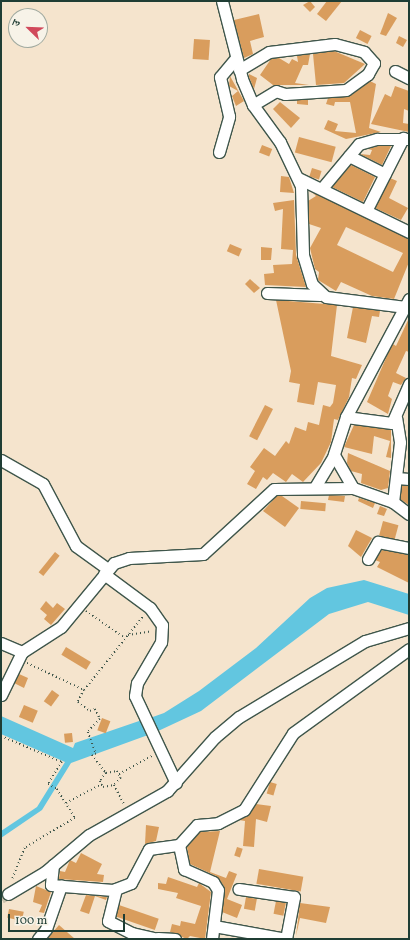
<!DOCTYPE html>
<meta charset="utf-8">
<style>
body{margin:0}
#map{position:relative;width:410px;height:940px;overflow:hidden;background:#f5e4cd;font-family:Vollkorn,"Noto Serif Devanagari",serif}
div>[style]{position:absolute}
[style*='--x']{left:calc(var(--x)*1px);top:calc(var(--y)*1px);width:calc(var(--w)*1px);rotate:calc(var(--a)*1deg)}
.water>*{inset:0;background:#62c6e0}
.building>*{inset:0;background:#d99d5d;transform-origin:0 0}
.minor-tunnel>*{height:11px;margin-top:-5.5px;transform-origin:0;background:repeating-linear-gradient(90deg,#cac3ae 0 11px,transparent 0 16.5px)}
.path>*{height:1.5px;margin-top:-0.75px;transform-origin:0;background:repeating-linear-gradient(90deg,#3f564b 0 1px,transparent 0 4px)}
.roads{filter:drop-shadow(1px 0 #3f564b) drop-shadow(-1px 0 #3f564b) drop-shadow(0 1px #3f564b) drop-shadow(0 -1px #3f564b)}
.minor>*{height:11px;margin:-5.5px;padding:0 5.5px;transform-origin:5.5px;border-radius:5.5px;background:#fff}
span{translate:-50% -50%;white-space:nowrap;text-align:center;line-height:1.15;-webkit-text-stroke:4px #f7f3e8;paint-order:stroke}
.frame{position:absolute;inset:0;border:2px solid #1f3d34;pointer-events:none}
.north{position:absolute;left:8px;top:8px;width:40px;height:40px;box-sizing:border-box;background:#f7f3e8;border:1px solid #a1aaa0;border-radius:50%;rotate:293deg;font-size:11px;font-weight:700;line-height:16px;text-align:center;color:#1f3d34}
.north::after{content:'';display:block;margin:auto;width:14px;height:18px;background:#d1495b;clip-path:polygon(50% 0,100% 100%,50% 72%,0 100%)}
.scale{position:absolute;left:8px;top:914px;width:117px;height:18px;box-sizing:border-box;border:2px solid #1f3d34;border-top:0;padding-left:5px;font-size:12px;line-height:14px;white-space:nowrap;color:#1f3d34;-webkit-text-stroke:3px #f7f3e8;paint-order:stroke}
</style>
<div id="map">
<div class="water">
<i style="clip-path:polygon(364px 580px,409px 594px,409px 615px,368px 602px,329px 614px,201px 711px,156px 732px,150px 718px,164px 713px,199px 691px,256px 648px,310px 598px,327px 588px)"></i>
<i style="clip-path:polygon(1px 716px,73px 748px,75px 743px,142px 720px,148px 735px,71px 763px,42px 810px,1px 838px,1px 831px,37px 807px,65px 762px,1px 734px)"></i>
</div>
<div class="building">
<i style="clip-path:polygon(310px 1px,315px 7px,310px 12px,303px 5px)"></i>
<i style="clip-path:polygon(327px 1px,342px 1px,326px 21px,317px 14px)"></i>
<i style="clip-path:polygon(388px 13px,397px 18px,386px 36px,380px 34px)"></i>
<i style="clip-path:polygon(259px 14px,264px 37px,250px 41px,253px 54px,244px 58px,234px 20px)"></i>
<i style="left:360px;top:30px;width:13px;height:9px;rotate:27deg"></i>
<i style="clip-path:polygon(399px 36px,407px 40px,403px 47px,396px 43px)"></i>
<i style="left:194px;top:39px;width:16px;height:20px;rotate:4deg"></i>
<i style="clip-path:polygon(334px 51px,365px 64px,344px 83px,316px 85px,313px 54px)"></i>
<i style="clip-path:polygon(310px 54px,308px 65px,303px 65px,295px 83px,309px 85px,273px 85px,260px 75px,271px 59px,279px 58px,289px 64px,292px 59px,298px 62px,297px 56px)"></i>
<i style="clip-path:polygon(249px 74px,257px 78px,254px 89px,249px 77px)"></i>
<i style="clip-path:polygon(230px 76px,244px 101px,236px 106px,232px 96px,238px 91px,229px 86px)"></i>
<i style="clip-path:polygon(370px 81px,376px 84px,369px 128px,381px 132px,346px 139px,324px 129px,328px 120px,338px 124px,335px 131px,356px 133px,350px 102px,335px 102px,334px 106px,326px 104px,328px 98px,350px 96px)"></i>
<i style="clip-path:polygon(395px 86px,409px 91px,409px 111px,404px 109px,403px 123px,409px 124px,409px 132px,371px 124px,385px 94px,391px 97px)"></i>
<i style="clip-path:polygon(308px 99px,308px 105px,297px 104px,297px 100px)"></i>
<i style="clip-path:polygon(280px 102px,300px 118px,291px 128px,273px 109px)"></i>
<i style="left:299px;top:137px;width:38px;height:16px;rotate:15deg"></i>
<i style="left:262px;top:145px;width:11px;height:8px;rotate:22deg"></i>
<i style="clip-path:polygon(378px 146px,391px 146px,382px 165px,360px 154px,370px 155px,372px 150px,368px 149px)"></i>
<i style="clip-path:polygon(351px 165px,375px 177px,363px 202px,332px 187px)"></i>
<i style="left:312px;top:168px;width:10px;height:9px;rotate:17deg"></i>
<i style="clip-path:polygon(281px 176px,289px 177px,294px 193px,280px 192px)"></i>
<i style="clip-path:polygon(390px 178px,397px 181px,389px 198px,408px 208px,401px 220px,375px 208px)"></i>
<i style="clip-path:polygon(evenodd,312px 192px,409px 239px,409px 262px,394px 299px,372px 296px,341px 282px,336px 291px,318px 280px,319px 272px,315px 269px,310px 248px,321px 228px,309px 224px,308px 201px,316px 196px,312px 192px,346px 227px,403px 253px,393px 272px,337px 245px,346px 227px)"></i>
<i style="clip-path:polygon(294px 200px,296px 255px,306px 287px,265px 285px,264px 274px,274px 273px,273px 265px,292px 264px,293px 250px,281px 249px,283px 209px,275px 211px,273px 203px)"></i>
<i style="left:230px;top:244px;width:13px;height:8px;rotate:23deg"></i>
<i style="clip-path:polygon(261px 247px,272px 248px,271px 260px,261px 260px)"></i>
<i style="clip-path:polygon(250px 279px,260px 288px,254px 293px,245px 284px)"></i>
<i style="clip-path:polygon(276px 300px,337px 305px,331px 356px,362px 365px,356px 379px,352px 378px,349px 397px,338px 420px,334px 419px,331px 442px,321px 463px,303px 482px,292px 474px,286px 482px,273px 473px,267px 480px,263px 477px,256px 489px,247px 484px,255px 471px,250px 467px,264px 448px,275px 456px,286px 441px,289px 444px,295px 427px,306px 431px,308px 422px,319px 425px,323px 405px,330px 407px,333px 403px,336px 385px,318px 382px,314px 405px,297px 402px,300px 384px,289px 382px,291px 371px)"></i>
<i style="clip-path:polygon(353px 307px,380px 311px,379px 317px,372px 316px,366px 343px,347px 338px)"></i>
<i style="clip-path:polygon(409px 318px,409px 352px,406px 351px,396px 373px,406px 378px,401px 385px,393px 382px,388px 396px,392px 399px,388px 414px,367px 402px,389px 351px,393px 344px,396px 346px)"></i>
<i style="left:265px;top:405px;width:9px;height:35px;rotate:27deg"></i>
<i style="clip-path:polygon(354px 425px,391px 430px,391px 458px,386px 457px,390px 441px,374px 436px,372px 454px,344px 447px)"></i>
<i style="clip-path:polygon(348px 453px,390px 471px,388px 488px,381px 490px,361px 483px,362px 474px,351px 471px,347px 463px)"></i>
<i style="clip-path:polygon(402px 485px,409px 486px,409px 505px,400px 499px)"></i>
<i style="clip-path:polygon(329px 495px,345px 496px,344px 502px,328px 500px)"></i>
<i style="clip-path:polygon(277px 496px,282px 496px,299px 508px,285px 527px,263px 511px)"></i>
<i style="clip-path:polygon(359px 498px,375px 503px,373px 508px,358px 501px)"></i>
<i style="left:301px;top:501px;width:25px;height:8px;rotate:5deg"></i>
<i style="clip-path:polygon(380px 506px,387px 509px,384px 516px,377px 514px)"></i>
<i style="left:383px;top:521px;width:16px;height:15px;rotate:15deg"></i>
<i style="clip-path:polygon(356px 530px,372px 538px,361px 557px,348px 546px)"></i>
<i style="clip-path:polygon(382px 550px,409px 555px,409px 583px,377px 567px,380px 562px,375px 560px)"></i>
<i style="left:55px;top:552px;width:6px;height:26px;rotate:39deg"></i>
<i style="clip-path:polygon(46px 601px,53px 608px,57px 603px,65px 609px,51px 625px,44px 619px,47px 615px,40px 609px)"></i>
<i style="left:66px;top:647px;width:29px;height:9px;rotate:31deg"></i>
<i style="clip-path:polygon(19px 674px,28px 678px,24px 688px,14px 683px)"></i>
<i style="left:52px;top:690px;width:9px;height:14px;rotate:36deg"></i>
<i style="left:24px;top:705px;width:15px;height:13px;rotate:23deg"></i>
<i style="left:102px;top:718px;width:9px;height:13px;rotate:21deg"></i>
<i style="left:72px;top:733px;width:9px;height:8px;rotate:84deg"></i>
<i style="left:270px;top:782px;width:7px;height:12px;rotate:16deg"></i>
<i style="clip-path:polygon(256px 804px,271px 806px,267px 822px,256px 819px,254px 847px,243px 846px,245px 821px,239px 820px,250px 814px)"></i>
<i style="clip-path:polygon(146px 825px,159px 827px,156px 841px,145px 844px)"></i>
<i style="clip-path:polygon(220px 831px,210px 872px,226px 878px,229px 871px,237px 874px,227px 899px,242px 905px,237px 918px,222px 912px,224px 886px,216px 876px,190px 864px,187px 847px,200px 832px)"></i>
<i style="left:237px;top:847px;width:6px;height:9px;rotate:18deg"></i>
<i style="clip-path:polygon(81px 853px,102px 864px,97px 874px,104px 875px,103px 882px,59px 879px,60px 871px,65px 872px,70px 860px,76px 863px)"></i>
<i style="left:259px;top:869px;width:45px;height:15px;rotate:10deg"></i>
<i style="clip-path:polygon(168px 877px,197px 887px,199px 883px,211px 892px,205px 939px,190px 936px,187px 939px,170px 932px,172px 924px,180px 926px,181px 921px,195px 924px,201px 906px,176px 898px,178px 893px,158px 889px,158px 883px,166px 884px)"></i>
<i style="clip-path:polygon(36px 886px,51px 892px,44px 913px,39px 912px,42px 905px,33px 902px)"></i>
<i style="clip-path:polygon(86px 895px,107px 897px,106px 900px,95px 896px,89px 914px,80px 911px)"></i>
<i style="left:246px;top:897px;width:11px;height:12px;rotate:10deg"></i>
<i style="left:276px;top:901px;width:10px;height:13px;rotate:11deg"></i>
<i style="clip-path:polygon(300px 903px,330px 907px,326px 923px,300px 918px,296px 936px)"></i>
<i style="left:119px;top:905px;width:42px;height:12px;rotate:19deg"></i>
<i style="left:9px;top:909px;width:15px;height:9px;rotate:11deg"></i>
<i style="clip-path:polygon(59px 925px,75px 939px,47px 939px)"></i>
</div>
<div class="minor-tunnel">
<i style="--x:1;--y:898;--w:8;--a:-30"></i>
</div>
<div class="path">
<i style="--x:86;--y:611;--w:47;--a:34.7"></i>
<i style="--x:128;--y:635;--w:24;--a:-9"></i>
<i style="--x:27;--y:663;--w:63;--a:25.3"></i>
<i style="--x:84;--y:690;--w:96;--a:-51.3"></i>
<i style="--x:84;--y:690;--w:13;--a:117"></i>
<i style="--x:78;--y:702;--w:15;--a:37"></i>
<i style="--x:90;--y:711;--w:5;--a:-22"></i>
<i style="--x:95;--y:709;--w:11;--a:63"></i>
<i style="--x:100;--y:719;--w:18;--a:133"></i>
<i style="--x:88;--y:732;--w:23;--a:70"></i>
<i style="--x:96;--y:754;--w:4;--a:166"></i>
<i style="--x:92;--y:755;--w:23;--a:52"></i>
<i style="--x:106;--y:773;--w:11;--a:-10"></i>
<i style="--x:117;--y:771;--w:8;--a:60"></i>
<i style="--x:121;--y:778;--w:10;--a:135"></i>
<i style="--x:114;--y:785;--w:21;--a:62"></i>
<i style="--x:1;--y:736;--w:66;--a:23.1"></i>
<i style="--x:62;--y:762;--w:26;--a:122"></i>
<i style="--x:48;--y:784;--w:10;--a:29"></i>
<i style="--x:57;--y:789;--w:34;--a:58"></i>
<i style="--x:75;--y:818;--w:58;--a:149"></i>
<i style="--x:25;--y:848;--w:35;--a:112"></i>
<i style="--x:106;--y:773;--w:10;--a:127"></i>
<i style="--x:100;--y:781;--w:7;--a:63"></i>
<i style="--x:103;--y:787;--w:11;--a:-10"></i>
<i style="--x:119;--y:774;--w:38;--a:-29"></i>
<i style="--x:66;--y:803;--w:40;--a:-28"></i>
</div>
<div class="roads">
<div class="minor">
<i style="--x:222;--y:1;--w:81;--a:75.6"></i>
<i style="--x:242;--y:79;--w:28;--a:67"></i>
<i style="--x:253;--y:105;--w:46;--a:53.9"></i>
<i style="--x:280;--y:142;--w:49;--a:64.5"></i>
<i style="--x:301;--y:186;--w:69;--a:88.3"></i>
<i style="--x:303;--y:255;--w:30;--a:73"></i>
<i style="--x:312;--y:284;--w:19;--a:43"></i>
<i style="--x:326;--y:297;--w:80;--a:7.2"></i>
<i style="--x:239;--y:70;--w:35;--a:-31"></i>
<i style="--x:269;--y:52;--w:66;--a:-6.9"></i>
<i style="--x:335;--y:44;--w:30;--a:15"></i>
<i style="--x:364;--y:52;--w:15;--a:48"></i>
<i style="--x:374;--y:63;--w:13;--a:119"></i>
<i style="--x:368;--y:74;--w:27;--a:144"></i>
<i style="--x:346;--y:90;--w:61;--a:176.2"></i>
<i style="--x:285;--y:94;--w:9;--a:-162"></i>
<i style="--x:276;--y:91;--w:27;--a:149"></i>
<i style="--x:395;--y:71;--w:16;--a:27"></i>
<i style="--x:219;--y:152;--w:37;--a:-74"></i>
<i style="--x:229;--y:116;--w:40;--a:-103"></i>
<i style="--x:220;--y:77;--w:25;--a:-50"></i>
<i style="--x:349;--y:156;--w:40;--a:26.6"></i>
<i style="--x:298;--y:178;--w:123;--a:25.9"></i>
<i style="--x:323;--y:187;--w:56;--a:-50.1"></i>
<i style="--x:359;--y:144;--w:19;--a:-16"></i>
<i style="--x:377;--y:139;--w:32;--a:0"></i>
<i style="--x:367;--y:209;--w:80;--a:-63.1"></i>
<i style="--x:267;--y:293;--w:53;--a:2.2"></i>
<i style="--x:409;--y:299;--w:134;--a:118.1"></i>
<i style="--x:346;--y:417;--w:40;--a:108"></i>
<i style="--x:334;--y:455;--w:38;--a:60"></i>
<i style="--x:353;--y:488;--w:42;--a:19.3"></i>
<i style="--x:393;--y:502;--w:20;--a:37"></i>
<i style="--x:346;--y:417;--w:46;--a:7.4"></i>
<i style="--x:392;--y:423;--w:43;--a:-66.4"></i>
<i style="--x:1;--y:460;--w:48;--a:29.7"></i>
<i style="--x:43;--y:484;--w:70;--a:62"></i>
<i style="--x:76;--y:546;--w:39;--a:36"></i>
<i style="--x:397;--y:478;--w:12;--a:5"></i>
<i style="--x:315;--y:487;--w:37;--a:-59"></i>
<i style="--x:393;--y:502;--w:60;--a:-83.3"></i>
<i style="--x:400;--y:442;--w:24;--a:-99"></i>
<i style="--x:368;--y:559;--w:20;--a:-60"></i>
<i style="--x:378;--y:542;--w:32;--a:11"></i>
<i style="--x:104;--y:574;--w:57;--a:36.5"></i>
<i style="--x:150;--y:608;--w:21;--a:55"></i>
<i style="--x:162;--y:625;--w:17;--a:93"></i>
<i style="--x:161;--y:642;--w:48;--a:120.3"></i>
<i style="--x:137;--y:683;--w:13;--a:99"></i>
<i style="--x:135;--y:696;--w:96;--a:64.8"></i>
<i style="--x:1;--y:643;--w:23;--a:23"></i>
<i style="--x:1;--y:695;--w:48;--a:-64"></i>
<i style="--x:22;--y:652;--w:46;--a:-32.7"></i>
<i style="--x:61;--y:627;--w:83;--a:-50.4"></i>
<i style="--x:114;--y:563;--w:16;--a:-18"></i>
<i style="--x:129;--y:558;--w:74;--a:-3.1"></i>
<i style="--x:203;--y:554;--w:96;--a:-42.5"></i>
<i style="--x:274;--y:489;--w:79;--a:-0.7"></i>
<i style="--x:179;--y:845;--w:25;--a:78"></i>
<i style="--x:184;--y:869;--w:32;--a:24"></i>
<i style="--x:213;--y:882;--w:9;--a:58"></i>
<i style="--x:218;--y:890;--w:49;--a:97"></i>
<i style="--x:53;--y:865;--w:20;--a:96"></i>
<i style="--x:51;--y:885;--w:62;--a:4.6"></i>
<i style="--x:113;--y:890;--w:19;--a:-21"></i>
<i style="--x:131;--y:883;--w:38;--a:-62"></i>
<i style="--x:149;--y:849;--w:30;--a:-8"></i>
<i style="--x:179;--y:845;--w:27;--a:-48"></i>
<i style="--x:197;--y:825;--w:21;--a:-5"></i>
<i style="--x:218;--y:823;--w:29;--a:-27"></i>
<i style="--x:244;--y:810;--w:91;--a:-57.5"></i>
<i style="--x:293;--y:733;--w:143;--a:-35.9"></i>
<i style="--x:116;--y:889;--w:33;--a:104"></i>
<i style="--x:108;--y:921;--w:27;--a:27"></i>
<i style="--x:132;--y:933;--w:27;--a:13"></i>
<i style="--x:8;--y:894;--w:43;--a:-30.7"></i>
<i style="--x:45;--y:872;--w:57;--a:-40.1"></i>
<i style="--x:89;--y:835;--w:90;--a:-29.4"></i>
<i style="--x:167;--y:791;--w:72;--a:-48.4"></i>
<i style="--x:215;--y:737;--w:31;--a:-40"></i>
<i style="--x:239;--y:717;--w:147;--a:-31.1"></i>
<i style="--x:365;--y:641;--w:46;--a:-16.5"></i>
<i style="--x:214;--y:926;--w:73;--a:10.2"></i>
<i style="--x:286;--y:939;--w:43;--a:-79.2"></i>
<i style="--x:294;--y:897;--w:56;--a:-171.7"></i>
<i style="--x:158;--y:938;--w:17;--a:3"></i>
<i style="--x:38;--y:939;--w:13;--a:-51"></i>
<i style="--x:46;--y:929;--w:46;--a:-70.8"></i>
</div>
</div>
<div class="frame"></div>
<div class="north">उ</div>
<div class="scale">100 m</div>
</div>
